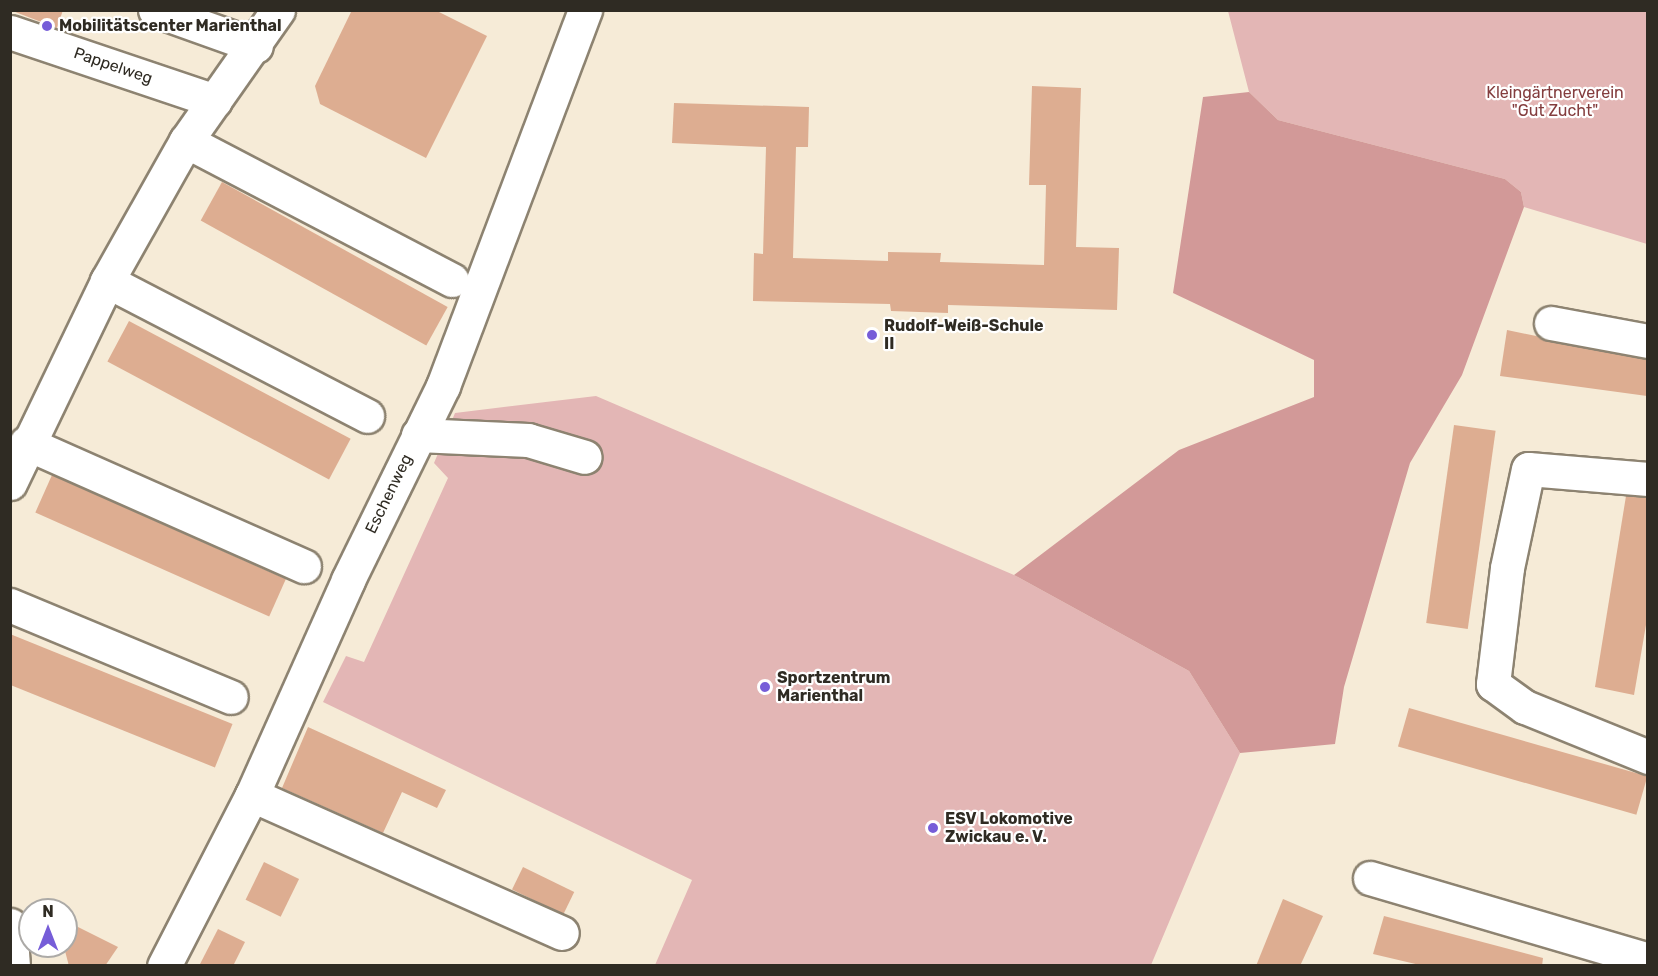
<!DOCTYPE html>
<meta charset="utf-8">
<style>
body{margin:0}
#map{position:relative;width:1658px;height:976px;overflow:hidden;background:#f6ebd7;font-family:Rubik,sans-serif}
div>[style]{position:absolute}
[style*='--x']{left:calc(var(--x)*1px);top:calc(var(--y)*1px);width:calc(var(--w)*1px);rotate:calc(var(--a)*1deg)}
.green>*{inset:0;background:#e3b6b5}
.forest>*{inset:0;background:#d29998}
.building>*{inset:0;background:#ddad91;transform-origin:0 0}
.roads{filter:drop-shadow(2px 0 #8d8371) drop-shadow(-2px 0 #8d8371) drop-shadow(0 2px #8d8371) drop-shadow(0 -2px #8d8371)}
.minor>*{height:33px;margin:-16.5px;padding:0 16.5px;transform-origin:16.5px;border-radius:16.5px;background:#fff}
.dots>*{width:16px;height:16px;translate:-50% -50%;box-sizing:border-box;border:3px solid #fff;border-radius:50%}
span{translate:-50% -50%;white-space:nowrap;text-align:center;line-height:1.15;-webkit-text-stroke:4.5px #fff;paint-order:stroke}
.poi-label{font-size:16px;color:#2f2b23;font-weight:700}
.left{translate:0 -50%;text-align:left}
.street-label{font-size:16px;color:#2f2b23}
.park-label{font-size:16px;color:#843d3e}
.frame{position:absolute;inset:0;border:12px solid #2f2b23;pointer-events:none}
.north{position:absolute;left:18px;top:898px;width:60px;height:60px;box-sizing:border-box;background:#fff;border:2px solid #acaaa7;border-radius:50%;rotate:0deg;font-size:16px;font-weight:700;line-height:24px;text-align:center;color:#2f2b23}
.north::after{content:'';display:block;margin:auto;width:21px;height:27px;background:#765dd8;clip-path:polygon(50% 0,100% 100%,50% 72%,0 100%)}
</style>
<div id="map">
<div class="green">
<i style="clip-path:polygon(1228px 11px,1647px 11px,1647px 244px,1524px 207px,1521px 192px,1505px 179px,1278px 120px,1249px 92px)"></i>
<i style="clip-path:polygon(596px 396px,1014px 575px,1189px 671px,1240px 753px,1151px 965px,655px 965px,692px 880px,323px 702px,346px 656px,364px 662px,448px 478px,434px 463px,455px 413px)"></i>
</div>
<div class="forest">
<i style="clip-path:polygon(1249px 92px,1278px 120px,1505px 179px,1521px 192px,1524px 207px,1462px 375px,1410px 463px,1344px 687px,1335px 744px,1240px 753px,1189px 671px,1014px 575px,1179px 450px,1314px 397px,1314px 360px,1173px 293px,1203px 97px)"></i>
</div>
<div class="building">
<i style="clip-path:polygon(10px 10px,63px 10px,57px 28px)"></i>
<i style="clip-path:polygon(352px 10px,435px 10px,487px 36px,426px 158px,320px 104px,315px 86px)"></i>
<i style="clip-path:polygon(1032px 86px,1081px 88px,1076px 247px,1119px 248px,1117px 310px,948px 305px,948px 313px,891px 311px,890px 304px,753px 301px,754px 253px,763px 254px,766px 147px,672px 143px,674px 103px,809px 107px,808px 147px,796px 147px,793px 258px,888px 261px,888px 252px,941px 253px,940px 262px,1044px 265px,1046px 185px,1029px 185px)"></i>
<i style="left:222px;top:182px;width:258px;height:44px;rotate:29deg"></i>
<i style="left:129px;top:321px;width:251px;height:46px;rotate:28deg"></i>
<i style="clip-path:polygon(1507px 330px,1647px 359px,1647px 396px,1500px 376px)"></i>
<i style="left:1454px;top:425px;width:42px;height:200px;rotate:8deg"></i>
<i style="left:52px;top:475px;width:256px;height:41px;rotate:24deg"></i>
<i style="clip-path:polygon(1626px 496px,1647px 498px,1647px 619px,1634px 695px,1595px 687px)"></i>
<i style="left:10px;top:634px;width:240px;height:47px;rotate:22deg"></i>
<i style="left:1409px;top:708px;width:248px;height:40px;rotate:16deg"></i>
<i style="clip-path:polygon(308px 727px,446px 790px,437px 808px,402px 792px,383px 833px,282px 788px)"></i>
<i style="left:264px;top:862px;width:39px;height:42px;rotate:26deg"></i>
<i style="left:523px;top:867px;width:57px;height:25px;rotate:26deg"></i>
<i style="clip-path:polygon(1283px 899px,1323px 916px,1300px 966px,1256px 966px)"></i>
<i style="clip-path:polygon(1384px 916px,1543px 958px,1542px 966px,1424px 966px,1373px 954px)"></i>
<i style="clip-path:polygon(78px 927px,118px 947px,105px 966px,69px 966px,65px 951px)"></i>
<i style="clip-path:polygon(218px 929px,245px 942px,233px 966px,199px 966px)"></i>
</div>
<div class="roads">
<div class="minor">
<i style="--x:155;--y:10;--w:107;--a:19.6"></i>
<i style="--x:10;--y:32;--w:216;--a:18.6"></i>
<i style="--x:186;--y:141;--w:300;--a:27.6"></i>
<i style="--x:107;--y:281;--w:293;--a:27.4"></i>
<i style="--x:1551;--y:323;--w:99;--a:10.5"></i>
<i style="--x:418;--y:435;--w:110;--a:2.6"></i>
<i style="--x:528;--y:440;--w:59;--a:16.6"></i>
<i style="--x:26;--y:443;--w:304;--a:23.9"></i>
<i style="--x:1648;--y:479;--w:120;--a:-175.2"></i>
<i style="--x:1528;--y:469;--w:101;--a:102"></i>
<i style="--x:1507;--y:568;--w:117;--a:96.9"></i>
<i style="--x:1493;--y:684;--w:39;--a:36"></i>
<i style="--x:1525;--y:707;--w:133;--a:22.1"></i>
<i style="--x:10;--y:483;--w:224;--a:-64.3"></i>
<i style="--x:107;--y:281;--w:161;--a:-60.6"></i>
<i style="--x:186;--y:141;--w:160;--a:-54.9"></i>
<i style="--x:10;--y:605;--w:239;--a:22.6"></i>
<i style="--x:252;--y:795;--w:339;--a:24"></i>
<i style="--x:1370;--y:878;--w:290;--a:16.4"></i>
<i style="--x:10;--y:925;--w:41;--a:85.8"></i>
<i style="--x:164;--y:966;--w:192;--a:-62.8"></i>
<i style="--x:252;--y:795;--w:235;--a:-65.9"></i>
<i style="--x:348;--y:580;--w:216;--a:-63.9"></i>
<i style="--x:443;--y:386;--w:402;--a:-69.3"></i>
</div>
</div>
<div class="dots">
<i style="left:47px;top:26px;background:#765dd8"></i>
<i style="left:872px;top:335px;background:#765dd8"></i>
<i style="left:765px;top:687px;background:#765dd8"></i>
<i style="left:933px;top:828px;background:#765dd8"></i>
</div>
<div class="poi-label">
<span class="left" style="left:59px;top:26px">Mobilitätscenter Marienthal</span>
<span class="left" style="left:884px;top:335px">Rudolf-Weiß-Schule<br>II</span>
<span class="left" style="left:777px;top:687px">Sportzentrum<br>Marienthal</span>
<span class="left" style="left:945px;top:828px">ESV Lokomotive<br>Zwickau e. V.</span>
</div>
<div class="street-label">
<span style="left:113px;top:66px;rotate:19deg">Pappelweg</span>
<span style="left:389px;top:494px;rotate:-64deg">Eschenweg</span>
</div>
<div class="park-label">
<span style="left:1555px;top:102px">Kleingärtnerverein<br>"Gut Zucht"</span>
</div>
<div class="frame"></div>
<div class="north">N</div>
</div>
